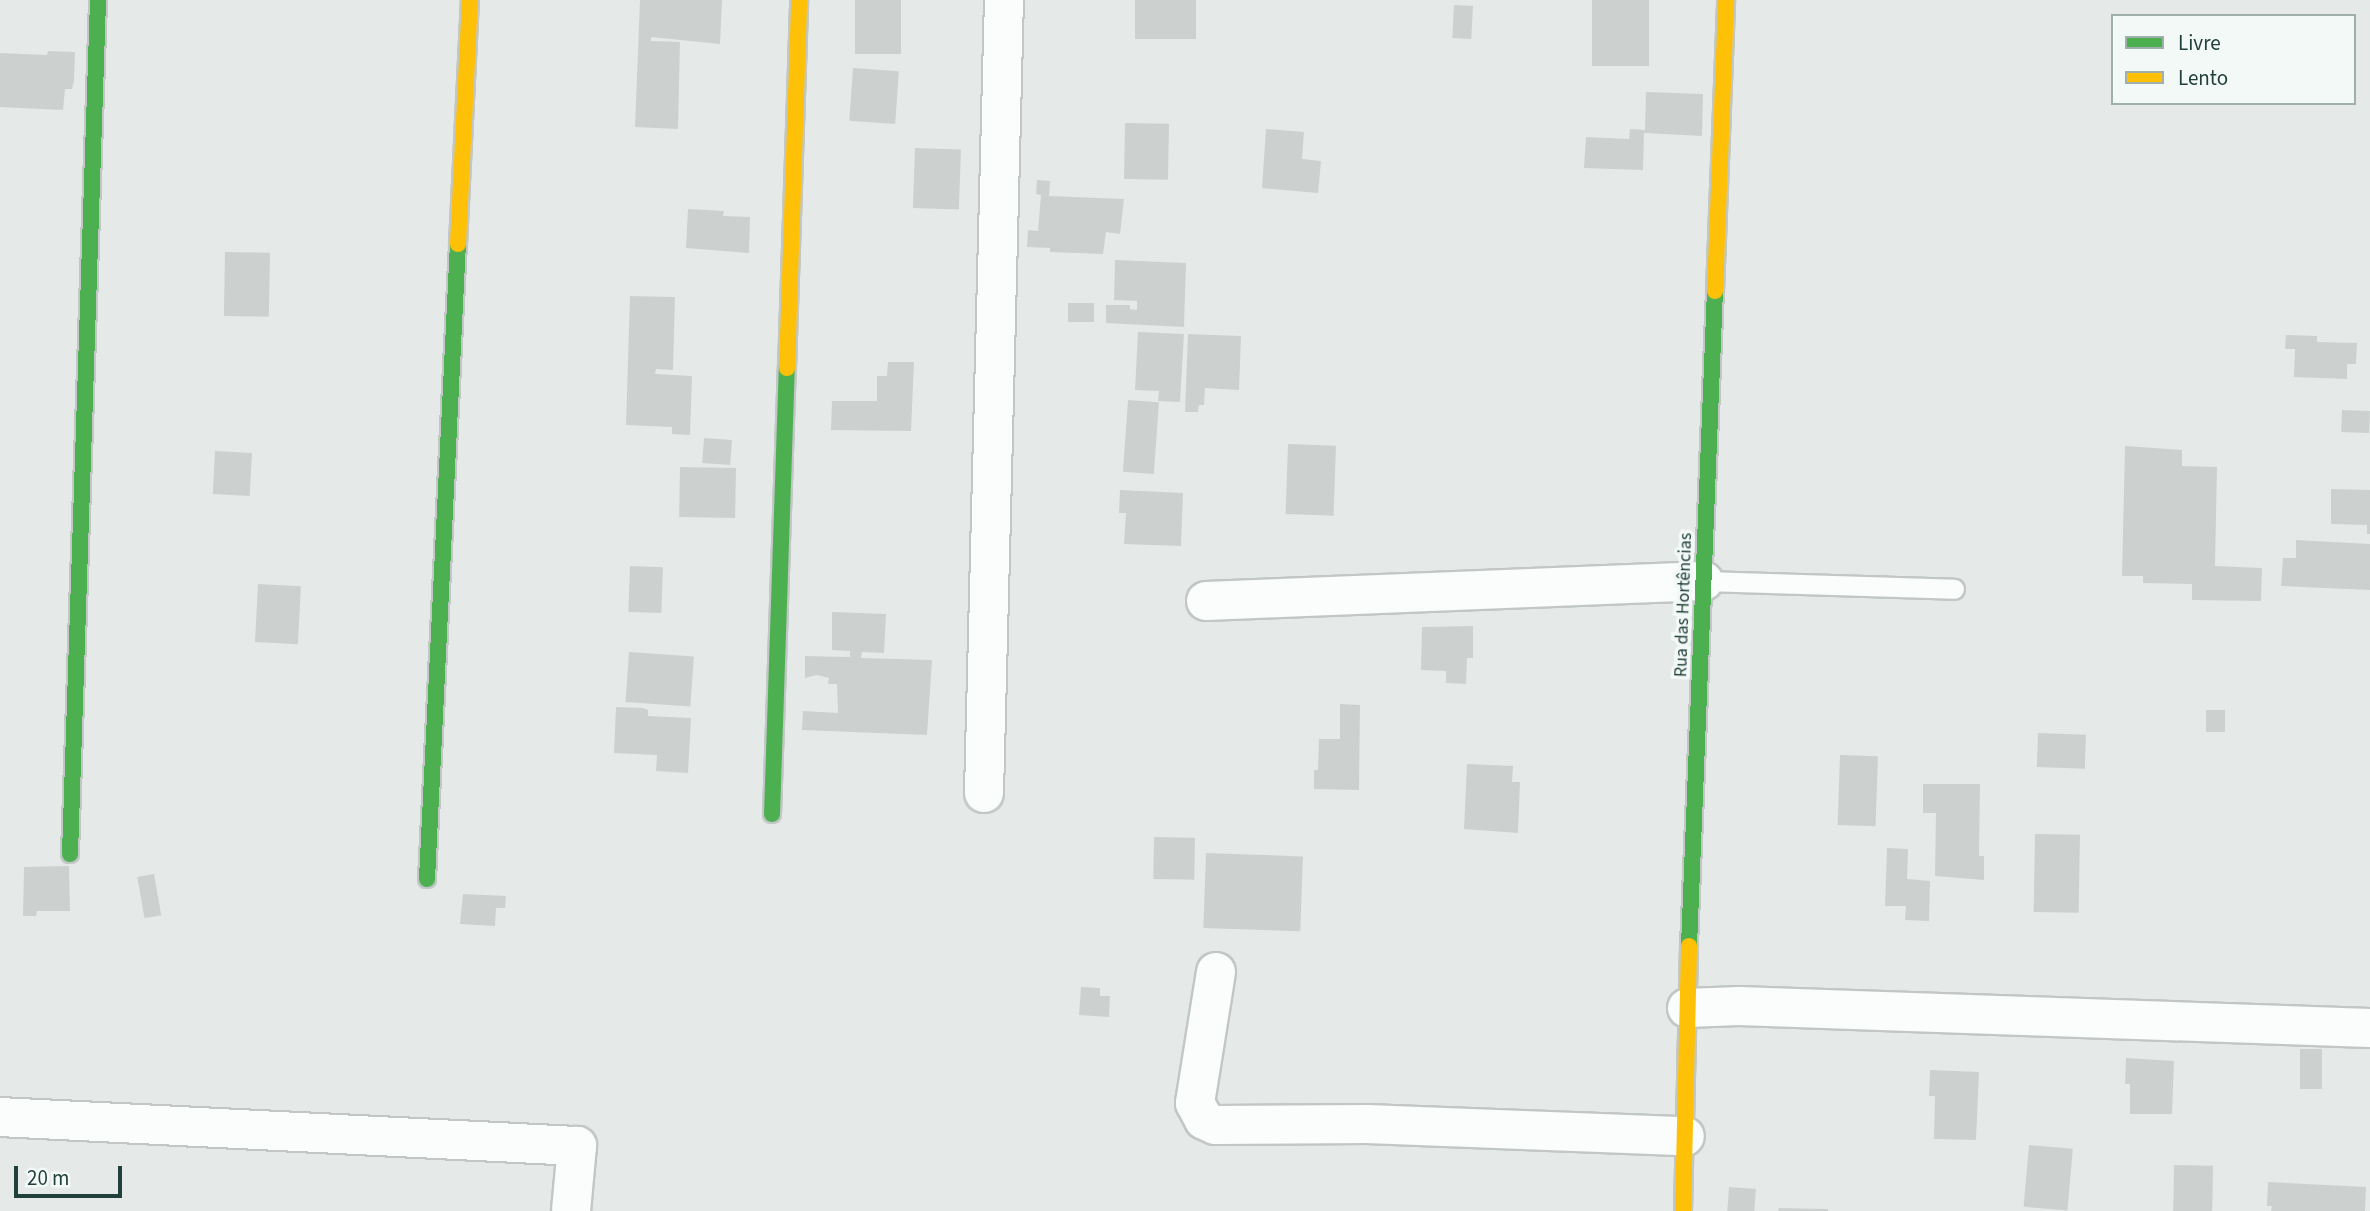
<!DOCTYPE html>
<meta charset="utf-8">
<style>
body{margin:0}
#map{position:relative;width:2370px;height:1211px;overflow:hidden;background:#e5eae9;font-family:"Source Sans 3",sans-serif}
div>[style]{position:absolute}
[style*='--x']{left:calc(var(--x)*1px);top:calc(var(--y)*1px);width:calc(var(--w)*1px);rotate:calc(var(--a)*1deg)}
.building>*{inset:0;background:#ccd1d0;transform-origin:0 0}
.roads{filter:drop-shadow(2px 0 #c2c7c6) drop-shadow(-2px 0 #c2c7c6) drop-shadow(0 2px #c2c7c6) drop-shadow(0 -2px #c2c7c6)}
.lane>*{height:19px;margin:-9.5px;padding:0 9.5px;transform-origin:9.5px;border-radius:9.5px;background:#fbfcfc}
.street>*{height:38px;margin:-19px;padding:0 19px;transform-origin:19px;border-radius:19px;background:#fbfcfc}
.fast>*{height:16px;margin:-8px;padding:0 8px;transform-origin:8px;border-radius:8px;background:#4caf50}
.slow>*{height:16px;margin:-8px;padding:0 8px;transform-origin:8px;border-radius:8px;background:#ffc107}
span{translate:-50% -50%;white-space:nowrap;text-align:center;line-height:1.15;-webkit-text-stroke:7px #f3f9f7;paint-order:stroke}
.street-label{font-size:18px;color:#213f3b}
.legend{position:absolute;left:2111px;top:14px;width:245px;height:91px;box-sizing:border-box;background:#f3f9f7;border:2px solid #9fafac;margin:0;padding:9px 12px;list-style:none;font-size:21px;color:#213f3b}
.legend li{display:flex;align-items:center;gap:14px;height:35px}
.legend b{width:35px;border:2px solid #9fafac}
.scale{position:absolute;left:14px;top:1166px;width:108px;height:32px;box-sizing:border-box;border:4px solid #213f3b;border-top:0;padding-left:9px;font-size:21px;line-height:24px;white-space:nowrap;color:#213f3b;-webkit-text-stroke:5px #f3f9f7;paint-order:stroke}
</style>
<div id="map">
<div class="building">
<i style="clip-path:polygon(640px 0,722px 0,720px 44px,651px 37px,651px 41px,680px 42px,678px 129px,635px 127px)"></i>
<i style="left:855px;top:0;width:46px;height:54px"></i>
<i style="left:1135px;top:0;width:61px;height:39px"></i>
<i style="left:1592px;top:0;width:57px;height:66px"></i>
<i style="left:1454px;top:5px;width:19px;height:33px;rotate:3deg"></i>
<i style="clip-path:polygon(48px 51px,75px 52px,74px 81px,72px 89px,65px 89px,63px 110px,0 107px,0 53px,47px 55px)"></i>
<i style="left:853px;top:68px;width:46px;height:53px;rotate:4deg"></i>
<i style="clip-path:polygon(1646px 92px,1703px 94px,1702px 136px,1644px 133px,1643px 170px,1584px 168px,1586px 137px,1629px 139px,1630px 129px,1645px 130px)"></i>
<i style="left:1125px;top:123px;width:44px;height:56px;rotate:1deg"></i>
<i style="clip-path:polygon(1266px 129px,1304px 132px,1302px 159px,1321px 161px,1318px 193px,1262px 188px)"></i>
<i style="left:915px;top:148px;width:46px;height:60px;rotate:2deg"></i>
<i style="clip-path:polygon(1037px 180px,1050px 181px,1049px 196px,1124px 199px,1120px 234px,1106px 232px,1103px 254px,1050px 252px,1050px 248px,1027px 247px,1028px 230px,1038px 231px,1041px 195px,1036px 194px)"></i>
<i style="clip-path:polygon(688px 209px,724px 211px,723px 216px,750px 217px,749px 253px,686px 248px)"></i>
<i style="left:225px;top:252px;width:45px;height:64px;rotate:1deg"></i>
<i style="clip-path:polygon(1115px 260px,1186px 263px,1184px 327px,1106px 323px,1106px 305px,1130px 305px,1130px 309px,1137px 310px,1137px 301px,1114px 300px)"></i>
<i style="clip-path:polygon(630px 296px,675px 297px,673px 370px,656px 369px,655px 374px,692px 376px,690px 435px,672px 434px,672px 427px,626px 425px)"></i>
<i style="left:1068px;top:303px;width:26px;height:19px"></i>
<i style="clip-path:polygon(1138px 332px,1184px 334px,1180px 402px,1158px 401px,1159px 391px,1135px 390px)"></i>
<i style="clip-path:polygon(1188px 334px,1241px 336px,1239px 390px,1205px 388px,1204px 405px,1199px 405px,1198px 412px,1185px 412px)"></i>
<i style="clip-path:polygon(2286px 335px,2317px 336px,2317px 342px,2357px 343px,2356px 364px,2347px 364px,2347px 379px,2294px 377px,2295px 349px,2285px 349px)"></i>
<i style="clip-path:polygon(888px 362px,914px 362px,911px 431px,831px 430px,832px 401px,877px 401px,877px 376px,887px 376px)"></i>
<i style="left:1128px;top:400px;width:31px;height:72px;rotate:4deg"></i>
<i style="left:2342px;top:410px;width:28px;height:22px;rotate:2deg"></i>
<i style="left:704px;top:438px;width:28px;height:25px;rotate:4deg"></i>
<i style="left:1288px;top:444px;width:48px;height:70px;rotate:2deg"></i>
<i style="clip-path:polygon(2125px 446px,2182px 450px,2182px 466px,2217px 467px,2215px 566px,2262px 568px,2261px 601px,2192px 600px,2192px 584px,2143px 583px,2143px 576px,2122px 576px)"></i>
<i style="left:215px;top:451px;width:37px;height:43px;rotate:3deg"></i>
<i style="left:680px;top:467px;width:56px;height:50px;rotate:1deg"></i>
<i style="clip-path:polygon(2331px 489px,2370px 490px,2370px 534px,2367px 534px,2367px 525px,2331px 524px)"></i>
<i style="clip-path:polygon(1120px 490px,1183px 493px,1181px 546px,1124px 544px,1126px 513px,1119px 513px)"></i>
<i style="clip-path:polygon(2296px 540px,2370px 544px,2370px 590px,2281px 586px,2283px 558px,2296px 558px)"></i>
<i style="left:630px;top:566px;width:33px;height:46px;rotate:2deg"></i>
<i style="left:258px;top:584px;width:43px;height:58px;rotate:3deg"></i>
<i style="clip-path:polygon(832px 612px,886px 614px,884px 653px,862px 652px,861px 658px,932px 660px,927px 735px,802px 730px,803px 711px,838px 713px,837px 684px,828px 684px,829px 678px,817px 675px,805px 678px,805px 656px,850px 657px,850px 651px,832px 650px)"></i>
<i style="clip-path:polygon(1473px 626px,1473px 658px,1467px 658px,1466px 684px,1446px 683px,1446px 671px,1421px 670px,1422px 627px)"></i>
<i style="left:629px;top:652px;width:65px;height:50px;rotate:4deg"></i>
<i style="clip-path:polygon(1340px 704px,1360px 705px,1359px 790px,1314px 789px,1314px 770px,1318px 770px,1319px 739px,1340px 739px)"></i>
<i style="clip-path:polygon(616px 707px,643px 708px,648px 710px,648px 716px,691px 718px,688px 773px,656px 771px,657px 755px,614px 753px)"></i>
<i style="left:2206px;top:710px;width:19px;height:22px"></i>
<i style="left:2038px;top:733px;width:48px;height:34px;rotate:2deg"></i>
<i style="left:1840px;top:755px;width:38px;height:70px;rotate:2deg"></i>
<i style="clip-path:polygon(1467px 764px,1513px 766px,1512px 782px,1520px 782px,1518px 833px,1464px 829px)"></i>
<i style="clip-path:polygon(1923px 784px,1980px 784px,1979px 856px,1984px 856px,1984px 880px,1935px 876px,1936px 813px,1923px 813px)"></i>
<i style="left:2035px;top:834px;width:45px;height:78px;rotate:1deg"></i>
<i style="left:1154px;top:837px;width:41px;height:42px;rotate:1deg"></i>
<i style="clip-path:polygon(1887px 848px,1908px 849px,1907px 879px,1930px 881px,1929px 921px,1905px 920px,1906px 906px,1885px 906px)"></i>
<i style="left:1206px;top:853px;width:97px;height:75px;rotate:2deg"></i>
<i style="clip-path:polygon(69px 866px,70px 911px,37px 911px,36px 916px,23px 916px,24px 867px)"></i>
<i style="left:154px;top:874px;width:42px;height:17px;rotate:80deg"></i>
<i style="clip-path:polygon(463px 894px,506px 896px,505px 908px,496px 908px,495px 926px,460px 924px)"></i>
<i style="clip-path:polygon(1081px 987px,1100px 988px,1100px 996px,1110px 996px,1109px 1017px,1079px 1015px)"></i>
<i style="left:2300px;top:1049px;width:22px;height:40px"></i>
<i style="clip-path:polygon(2126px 1058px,2174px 1061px,2172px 1114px,2130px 1114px,2130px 1084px,2125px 1084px)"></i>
<i style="clip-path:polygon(1930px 1070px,1979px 1072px,1976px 1140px,1934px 1139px,1935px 1096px,1929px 1096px)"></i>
<i style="left:2029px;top:1145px;width:44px;height:62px;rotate:5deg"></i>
<i style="left:2174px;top:1165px;width:39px;height:46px;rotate:1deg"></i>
<i style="clip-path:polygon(2268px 1182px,2366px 1187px,2365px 1211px,2271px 1211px,2272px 1206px,2267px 1206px)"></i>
<i style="left:1729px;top:1187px;width:27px;height:24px;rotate:4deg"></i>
<i style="clip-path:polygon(1779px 1208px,1828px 1209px,1828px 1211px,1778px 1211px)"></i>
</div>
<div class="roads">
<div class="lane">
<i style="--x:1704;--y:581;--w:250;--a:1.8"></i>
</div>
<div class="street">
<i style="--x:1206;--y:601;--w:498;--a:-2.3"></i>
<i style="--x:984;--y:793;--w:793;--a:-88.56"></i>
<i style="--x:1216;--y:972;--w:133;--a:99.1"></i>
<i style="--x:1195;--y:1103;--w:19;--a:62"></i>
<i style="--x:1204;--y:1120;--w:12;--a:24"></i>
<i style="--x:1215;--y:1125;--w:152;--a:-0.4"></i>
<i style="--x:1367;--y:1124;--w:318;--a:2.2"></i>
<i style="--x:1687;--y:1008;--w:52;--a:-2.2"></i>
<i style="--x:1739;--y:1006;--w:631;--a:2"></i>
<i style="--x:0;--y:1117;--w:578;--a:2.88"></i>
<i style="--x:577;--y:1146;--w:65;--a:95.3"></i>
</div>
<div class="fast">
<i style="--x:772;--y:814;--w:446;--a:-88.1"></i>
<i style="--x:70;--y:854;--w:854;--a:-88.12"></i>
<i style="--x:427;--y:879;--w:636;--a:-87.21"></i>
<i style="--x:1689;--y:946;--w:656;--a:-87.73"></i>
</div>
<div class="slow">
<i style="--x:458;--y:244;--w:244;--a:-87.2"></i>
<i style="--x:1715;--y:291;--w:291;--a:-87.8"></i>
<i style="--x:787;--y:368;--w:368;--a:-88.1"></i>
<i style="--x:1683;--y:1211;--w:265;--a:-88.7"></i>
</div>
</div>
<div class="street-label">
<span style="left:1684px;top:605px;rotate:-88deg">Rua das Hortências</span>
</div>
<ul class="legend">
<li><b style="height:9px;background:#4caf50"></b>Livre</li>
<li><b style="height:9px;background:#ffc107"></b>Lento</li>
</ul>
<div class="scale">20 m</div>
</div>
